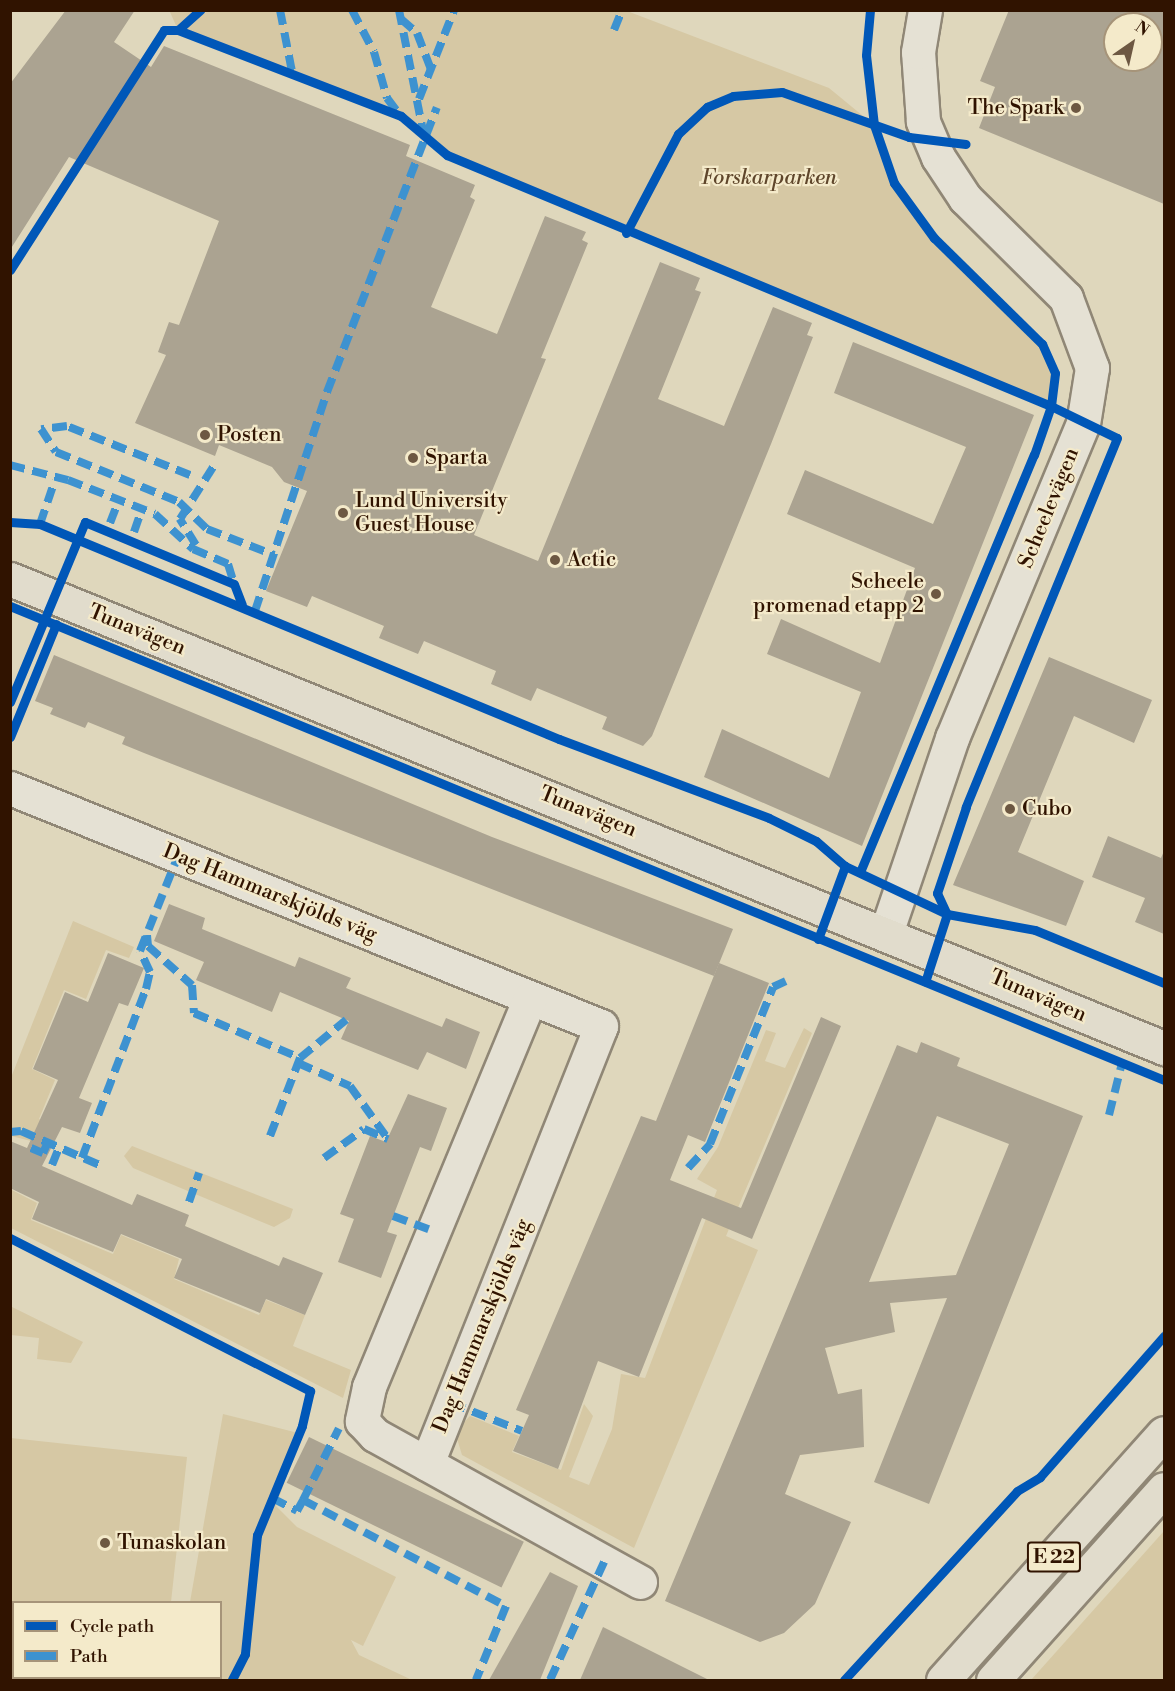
<!DOCTYPE html>
<meta charset="utf-8">
<style>
body{margin:0}
#map{position:relative;width:1175px;height:1691px;overflow:hidden;background:#dfd7bc;font-family:"Libre Bodoni",serif}
div>[style]{position:absolute}
[style*='--x']{left:calc(var(--x)*1px);top:calc(var(--y)*1px);width:calc(var(--w)*1px);rotate:calc(var(--a)*1deg)}
.green>*{inset:0;background:#d6c8a4}
.building>*{inset:0;background:#aba391;transform-origin:0 0}
.roads{filter:drop-shadow(2px 0 #908776) drop-shadow(-2px 0 #908776) drop-shadow(0 2px #908776) drop-shadow(0 -2px #908776)}
.minor>*{height:33px;margin:-16.5px;padding:0 16.5px;transform-origin:16.5px;border-radius:16.5px;background:#e5e1d4}
.major>*{height:33px;margin:-16.5px;padding:0 16.5px;transform-origin:16.5px;border-radius:16.5px;background:#e1dccc}
.highway>*{height:33px;margin:-16.5px;padding:0 16.5px;transform-origin:16.5px;border-radius:16.5px;background:#e1dccc}
.quiet>*{height:8px;margin-top:-4px;transform-origin:0;background:repeating-linear-gradient(90deg,#3d92d0 0 15px,transparent 0 23px)}
.cycleway>*{height:9px;margin:-4.5px;padding:0 4.5px;transform-origin:4.5px;border-radius:4.5px;background:#0057b8}
.dots>*{width:16px;height:16px;translate:-50% -50%;box-sizing:border-box;border:3px solid #f4eaca;border-radius:50%}
span{translate:-50% -50%;white-space:nowrap;text-align:center;line-height:1.15;-webkit-text-stroke:4.5px #f4eaca;paint-order:stroke}
.shield-label span{padding:2px 4px;background:#f4eaca;border:2px solid;border-radius:4px;-webkit-text-stroke-width:0}
.shield-label{font-size:20px;color:#301300;font-weight:700}
.poi-label{font-size:21px;color:#301300}
.right{translate:-100% -50%;text-align:right}
.left{translate:0 -50%;text-align:left}
.park-label{font-size:21px;color:#5f462b;font-style:italic}
.street-label{font-size:21px;color:#301300}
.frame{position:absolute;inset:0;border:12px solid #301300;pointer-events:none}
.legend{position:absolute;left:12px;top:1601px;width:210px;height:78px;box-sizing:border-box;background:#f4eaca;border:2px solid #a69479;margin:0;padding:8px 10px;list-style:none;font-size:18px;color:#301300}
.legend li{display:flex;align-items:center;gap:12px;height:30px}
.legend b{width:30px;border:2px solid #a69479}
.north{position:absolute;left:1103px;top:12px;width:60px;height:60px;box-sizing:border-box;background:#f4eaca;border:2px solid #a69479;border-radius:50%;rotate:34deg;font-size:16px;font-weight:700;line-height:24px;text-align:center;color:#301300}
.north::after{content:'';display:block;margin:auto;width:21px;height:27px;background:#6d5842;clip-path:polygon(50% 0,100% 100%,50% 72%,0 100%)}
</style>
<div id="map">
<div class="green">
<i style="clip-path:polygon(627px 11px,829px 88px,874px 125px,894px 183px,913px 214px,1042px 344px,1055px 373px,1051px 406px,447px 155px,401px 116px,178px 30px,170px 12px)"></i>
<i style="clip-path:polygon(73px 921px,134px 947px,129px 958px,106px 950px,86px 999px,64px 990px,32px 1069px,55px 1080px,39px 1119px,49px 1123px,39px 1143px,11px 1136px,10px 1080px)"></i>
<i style="clip-path:polygon(804px 1028px,812px 1033px,726px 1236px,758px 1250px,634px 1548px,462px 1455px,455px 1432px,470px 1416px,519px 1436px,512px 1452px,561px 1470px,584px 1404px,593px 1416px,569px 1477px,589px 1485px,612px 1429px,621px 1374px,645px 1378px,717px 1190px,697px 1179px,718px 1147px,766px 1030px,776px 1033px,765px 1061px,785px 1068px)"></i>
<i style="clip-path:polygon(132px 1146px,293px 1209px,290px 1218px,274px 1227px,133px 1168px,124px 1156px)"></i>
<i style="clip-path:polygon(10px 1189px,37px 1203px,31px 1220px,113px 1254px,121px 1235px,179px 1259px,174px 1279px,259px 1315px,266px 1300px,305px 1315px,293px 1346px,351px 1370px,343px 1398px,11px 1228px)"></i>
<i style="clip-path:polygon(10px 1306px,83px 1342px,71px 1363px,37px 1359px,39px 1338px,11px 1335px)"></i>
<i style="clip-path:polygon(223px 1414px,302px 1434px,276px 1506px,297px 1527px,396px 1577px,363px 1646px,351px 1640px,359px 1655px,412px 1680px,177px 1680px,220px 1678px,220px 1602px,190px 1602px)"></i>
<i style="clip-path:polygon(11px 1438px,187px 1457px,171px 1602px,14px 1602px,11px 1648px)"></i>
<i style="clip-path:polygon(1164px 1531px,1164px 1680px,1031px 1680px)"></i>
</div>
<div class="building">
<i style="clip-path:polygon(66px 10px,135px 10px,114px 42px,151px 67px,164px 46px,410px 145px,406px 156px,475px 185px,470px 197px,475px 200px,431px 307px,497px 334px,545px 216px,586px 232px,582px 240px,588px 243px,541px 358px,546px 359px,474px 535px,538px 561px,660px 262px,700px 278px,695px 290px,701px 292px,658px 399px,724px 426px,773px 307px,812px 323px,807px 335px,813px 337px,771px 444px,652px 736px,643px 746px,602px 729px,607px 717px,537px 688px,531px 701px,491px 684px,496px 671px,424px 641px,418px 654px,379px 638px,384px 626px,312px 596px,307px 607px,266px 591px,307px 491px,284px 482px,272px 467px,219px 445px,215px 456px,135px 423px,166px 355px,158px 352px,169px 322px,179px 325px,219px 221px,69px 157px,10px 250px,10px 84px)"></i>
<i style="clip-path:polygon(evenodd,1009px 10px,1164px 10px,1164px 204px,979px 128px,995px 87px,980px 81px,1009px 10px,1115px 24px,1151px 24px,1151px 60px,1115px 60px,1115px 24px)"></i>
<i style="clip-path:polygon(853px 342px,1034px 415px,862px 846px,704px 777px,722px 729px,829px 778px,861px 692px,767px 654px,781px 619px,880px 663px,915px 568px,787px 514px,805px 470px,933px 524px,966px 447px,834px 393px)"></i>
<i style="clip-path:polygon(54px 655px,492px 837px,733px 929px,714px 976px,144px 753px,122px 744px,125px 737px,88px 722px,85px 728px,50px 714px,53px 708px,35px 701px)"></i>
<i style="clip-path:polygon(1049px 657px,1152px 700px,1134px 743px,1074px 716px,1018px 852px,1084px 881px,1066px 926px,953px 885px)"></i>
<i style="clip-path:polygon(1108px 836px,1161px 858px,1164px 851px,1164px 934px,1135px 922px,1145px 898px,1092px 877px)"></i>
<i style="clip-path:polygon(169px 904px,205px 918px,202px 929px,295px 967px,299px 957px,351px 978px,346px 988px,442px 1027px,446px 1018px,480px 1032px,466px 1069px,427px 1052px,418px 1070px,341px 1039px,349px 1021px,280px 992px,272px 1012px,196px 980px,204px 962px,154px 941px)"></i>
<i style="clip-path:polygon(108px 953px,144px 968px,128px 1006px,119px 1003px,79px 1098px,92px 1103px,80px 1133px,62px 1127px,42px 1166px,132px 1205px,137px 1194px,189px 1215px,185px 1226px,279px 1266px,283px 1257px,323px 1273px,305px 1315px,266px 1299px,260px 1313px,174px 1278px,182px 1259px,121px 1234px,113px 1252px,32px 1219px,39px 1202px,10px 1188px,10px 1141px,27px 1148px,58px 1080px,33px 1069px,65px 992px,88px 1002px)"></i>
<i style="clip-path:polygon(719px 963px,769px 983px,705px 1142px,688px 1135px,670px 1180px,741px 1208px,821px 1017px,841px 1026px,752px 1239px,702px 1218px,639px 1377px,598px 1361px,558px 1469px,513px 1451px,529px 1415px,516px 1410px,641px 1116px,656px 1121px)"></i>
<i style="clip-path:polygon(evenodd,921px 1042px,960px 1058px,957px 1066px,1083px 1116px,929px 1504px,874px 1482px,947px 1298px,890px 1303px,895px 1332px,825px 1348px,838px 1394px,862px 1389px,864px 1447px,800px 1455px,785px 1494px,851px 1522px,815px 1604px,784px 1633px,760px 1642px,665px 1601px,897px 1045px,917px 1053px,921px 1042px,937px 1116px,1009px 1144px,956px 1275px,869px 1282px,937px 1116px)"></i>
<i style="clip-path:polygon(408px 1094px,447px 1108px,431px 1151px,420px 1147px,387px 1232px,397px 1235px,381px 1278px,338px 1262px,354px 1219px,340px 1214px,370px 1136px,386px 1142px)"></i>
<i style="left:309px;top:1437px;width:239px;height:51px;rotate:26deg"></i>
<i style="clip-path:polygon(550px 1572px,578px 1586px,540px 1680px,489px 1680px)"></i>
<i style="clip-path:polygon(603px 1627px,709px 1680px,580px 1680px)"></i>
</div>
<div class="roads">
<div class="minor">
<i style="--x:10;--y:788;--w:637;--a:21.94"></i>
<i style="--x:601;--y:1026;--w:471;--a:111.7"></i>
<i style="--x:886;--y:933;--w:206;--a:-71.3"></i>
<i style="--x:952;--y:738;--w:340;--a:-67.4"></i>
<i style="--x:1083;--y:424;--w:57;--a:-80.9"></i>
<i style="--x:1092;--y:368;--w:75;--a:-110.4"></i>
<i style="--x:1066;--y:298;--w:142;--a:-135.3"></i>
<i style="--x:965;--y:198;--w:49;--a:-123.4"></i>
<i style="--x:938;--y:157;--w:39;--a:-113"></i>
<i style="--x:923;--y:121;--w:69;--a:-94.1"></i>
<i style="--x:918;--y:52;--w:43;--a:-80.5"></i>
<i style="--x:530;--y:998;--w:421;--a:112.5"></i>
<i style="--x:369;--y:1387;--w:35;--a:102"></i>
<i style="--x:362;--y:1421;--w:19;--a:47"></i>
<i style="--x:375;--y:1435;--w:303;--a:29"></i>
</div>
<div class="major">
<i style="--x:10;--y:579;--w:1246;--a:22.12"></i>
</div>
<div class="highway">
<i style="--x:943;--y:1680;--w:331;--a:-48.2"></i>
<i style="--x:993;--y:1680;--w:256;--a:-48.2"></i>
</div>
</div>
<div class="quiet">
<i style="--x:280;--y:10;--w:63;--a:79"></i>
<i style="--x:352;--y:10;--w:47;--a:62.4"></i>
<i style="--x:374;--y:52;--w:48;--a:74.2"></i>
<i style="--x:387;--y:98;--w:20;--a:53"></i>
<i style="--x:399;--y:10;--w:128;--a:78.8"></i>
<i style="--x:401;--y:19;--w:21;--a:41"></i>
<i style="--x:417;--y:33;--w:39;--a:69"></i>
<i style="--x:614;--y:30;--w:22;--a:-68"></i>
<i style="--x:419;--y:99;--w:96;--a:-68.5"></i>
<i style="--x:10;--y:465;--w:60;--a:14.5"></i>
<i style="--x:68;--y:480;--w:93;--a:21.3"></i>
<i style="--x:155;--y:514;--w:52;--a:42.6"></i>
<i style="--x:193;--y:549;--w:38;--a:23"></i>
<i style="--x:228;--y:564;--w:21;--a:73"></i>
<i style="--x:190;--y:475;--w:132;--a:-158.3"></i>
<i style="--x:67;--y:426;--w:26;--a:173"></i>
<i style="--x:41;--y:429;--w:27;--a:57"></i>
<i style="--x:56;--y:452;--w:133;--a:22.1"></i>
<i style="--x:179;--y:502;--w:39;--a:44"></i>
<i style="--x:207;--y:529;--w:72;--a:21.2"></i>
<i style="--x:110;--y:523;--w:25;--a:-69"></i>
<i style="--x:40;--y:524;--w:46;--a:-71.2"></i>
<i style="--x:134;--y:532;--w:24;--a:-71"></i>
<i style="--x:196;--y:545;--w:31;--a:-122"></i>
<i style="--x:180;--y:519;--w:65;--a:-57.5"></i>
<i style="--x:255;--y:611;--w:231;--a:-71.8"></i>
<i style="--x:327;--y:392;--w:305;--a:-68.9"></i>
<i style="--x:147;--y:935;--w:11;--a:85"></i>
<i style="--x:148;--y:946;--w:59;--a:41.6"></i>
<i style="--x:192;--y:985;--w:28;--a:86"></i>
<i style="--x:194;--y:1013;--w:115;--a:23"></i>
<i style="--x:300;--y:1058;--w:60;--a:-39.6"></i>
<i style="--x:298;--y:1063;--w:57;--a:23.9"></i>
<i style="--x:350;--y:1086;--w:65;--a:54.4"></i>
<i style="--x:1109;--y:1115;--w:54;--a:-76"></i>
<i style="--x:10;--y:1132;--w:11;--a:-5"></i>
<i style="--x:21;--y:1131;--w:90;--a:23.4"></i>
<i style="--x:270;--y:1136;--w:84;--a:-69"></i>
<i style="--x:31;--y:1148;--w:13;--a:23"></i>
<i style="--x:43;--y:1153;--w:12;--a:-66"></i>
<i style="--x:82;--y:1158;--w:181;--a:-69.3"></i>
<i style="--x:146;--y:989;--w:17;--a:-77"></i>
<i style="--x:150;--y:972;--w:23;--a:-115"></i>
<i style="--x:140;--y:951;--w:102;--a:-68.2"></i>
<i style="--x:324;--y:1158;--w:49;--a:-35.9"></i>
<i style="--x:364;--y:1129;--w:26;--a:23"></i>
<i style="--x:52;--y:1165;--w:18;--a:-68"></i>
<i style="--x:688;--y:1168;--w:33;--a:-47"></i>
<i style="--x:710;--y:1144;--w:169;--a:-68.1"></i>
<i style="--x:773;--y:987;--w:14;--a:-25"></i>
<i style="--x:189;--y:1202;--w:31;--a:-71"></i>
<i style="--x:393;--y:1216;--w:46;--a:20.4"></i>
<i style="--x:451;--y:1403;--w:76;--a:21.5"></i>
<i style="--x:272;--y:1498;--w:28;--a:27"></i>
<i style="--x:297;--y:1511;--w:13;--a:-61"></i>
<i style="--x:303;--y:1500;--w:229;--a:27.6"></i>
<i style="--x:506;--y:1606;--w:80;--a:112.1"></i>
<i style="--x:303;--y:1500;--w:80;--a:-63.4"></i>
<i style="--x:550;--y:1680;--w:130;--a:-65.4"></i>
</div>
<div class="cycleway">
<i style="--x:178;--y:30;--w:239;--a:21.1"></i>
<i style="--x:401;--y:116;--w:60;--a:40.3"></i>
<i style="--x:447;--y:155;--w:654;--a:22.57"></i>
<i style="--x:1051;--y:406;--w:73;--a:25.9"></i>
<i style="--x:1117;--y:438;--w:399;--a:112.3"></i>
<i style="--x:966;--y:807;--w:91;--a:108.6"></i>
<i style="--x:937;--y:893;--w:23;--a:65"></i>
<i style="--x:947;--y:914;--w:71;--a:107.9"></i>
<i style="--x:626;--y:233;--w:112;--a:-62.3"></i>
<i style="--x:678;--y:134;--w:40;--a:-43"></i>
<i style="--x:707;--y:107;--w:28;--a:-23"></i>
<i style="--x:733;--y:96;--w:49;--a:-4.7"></i>
<i style="--x:782;--y:92;--w:135;--a:19.5"></i>
<i style="--x:909;--y:137;--w:57;--a:7"></i>
<i style="--x:10;--y:270;--w:285;--a:-57.3"></i>
<i style="--x:164;--y:30;--w:14;--a:0"></i>
<i style="--x:178;--y:30;--w:30;--a:-42"></i>
<i style="--x:10;--y:522;--w:30;--a:4"></i>
<i style="--x:40;--y:524;--w:562;--a:22.5"></i>
<i style="--x:559;--y:739;--w:224;--a:20.6"></i>
<i style="--x:769;--y:818;--w:52;--a:26.1"></i>
<i style="--x:816;--y:841;--w:38;--a:41"></i>
<i style="--x:845;--y:866;--w:113;--a:25.2"></i>
<i style="--x:947;--y:914;--w:89;--a:10.3"></i>
<i style="--x:1035;--y:930;--w:139;--a:22.3"></i>
<i style="--x:10;--y:606;--w:1248;--a:22.33"></i>
<i style="--x:10;--y:702;--w:195;--a:-67.4"></i>
<i style="--x:85;--y:522;--w:161;--a:22.6"></i>
<i style="--x:234;--y:584;--w:22;--a:69"></i>
<i style="--x:10;--y:737;--w:122;--a:-67.8"></i>
<i style="--x:860;--y:872;--w:452;--a:-67.4"></i>
<i style="--x:1034;--y:455;--w:52;--a:-70.9"></i>
<i style="--x:1051;--y:406;--w:33;--a:-83"></i>
<i style="--x:1055;--y:373;--w:32;--a:-114"></i>
<i style="--x:1042;--y:344;--w:151;--a:-135.5"></i>
<i style="--x:934;--y:238;--w:68;--a:-126"></i>
<i style="--x:894;--y:183;--w:61;--a:-109"></i>
<i style="--x:874;--y:125;--w:70;--a:-96.5"></i>
<i style="--x:866;--y:55;--w:45;--a:-84.9"></i>
<i style="--x:818;--y:939;--w:78;--a:-69.7"></i>
<i style="--x:10;--y:1238;--w:337;--a:27"></i>
<i style="--x:310;--y:1391;--w:36;--a:103"></i>
<i style="--x:302;--y:1426;--w:118;--a:112.4"></i>
<i style="--x:257;--y:1535;--w:120;--a:95.8"></i>
<i style="--x:245;--y:1654;--w:29;--a:117"></i>
<i style="--x:844;--y:1680;--w:256;--a:-47.5"></i>
<i style="--x:1017;--y:1491;--w:27;--a:-31"></i>
<i style="--x:1040;--y:1477;--w:188;--a:-48.7"></i>
</div>
<div class="dots">
<i style="left:1076px;top:108px;background:#6d5842"></i>
<i style="left:205px;top:435px;background:#6d5842"></i>
<i style="left:413px;top:458px;background:#6d5842"></i>
<i style="left:343px;top:513px;background:#6d5842"></i>
<i style="left:555px;top:560px;background:#6d5842"></i>
<i style="left:936px;top:594px;background:#6d5842"></i>
<i style="left:1010px;top:809px;background:#6d5842"></i>
<i style="left:105px;top:1543px;background:#6d5842"></i>
</div>
<div class="shield-label">
<span style="left:1054px;top:1557px">E 22</span>
</div>
<div class="poi-label">
<span class="right" style="left:1064px;top:108px">The Spark</span>
<span class="left" style="left:217px;top:435px">Posten</span>
<span class="left" style="left:425px;top:458px">Sparta</span>
<span class="left" style="left:355px;top:513px">Lund University<br>Guest House</span>
<span class="left" style="left:567px;top:560px">Actic</span>
<span class="right" style="left:924px;top:594px">Scheele<br>promenad etapp 2</span>
<span class="left" style="left:1022px;top:809px">Cubo</span>
<span class="left" style="left:117px;top:1543px">Tunaskolan</span>
</div>
<div class="park-label">
<span style="left:769px;top:178px">Forskarparken</span>
</div>
<div class="street-label">
<span style="left:1049px;top:508px;rotate:-68deg">Scheelevägen</span>
<span style="left:137px;top:630px;rotate:22deg">Tunavägen</span>
<span style="left:588px;top:812px;rotate:22deg">Tunavägen</span>
<span style="left:270px;top:893px;rotate:22deg">Dag Hammarskjölds väg</span>
<span style="left:1038px;top:996px;rotate:23deg">Tunavägen</span>
<span style="left:482px;top:1326px;rotate:-68deg">Dag Hammarskjölds väg</span>
</div>
<div class="frame"></div>
<ul class="legend">
<li><b style="height:8px;background:#0057b8"></b>Cycle path</li>
<li><b style="height:8px;background:#3d92d0"></b>Path</li>
</ul>
<div class="north">N</div>
</div>
